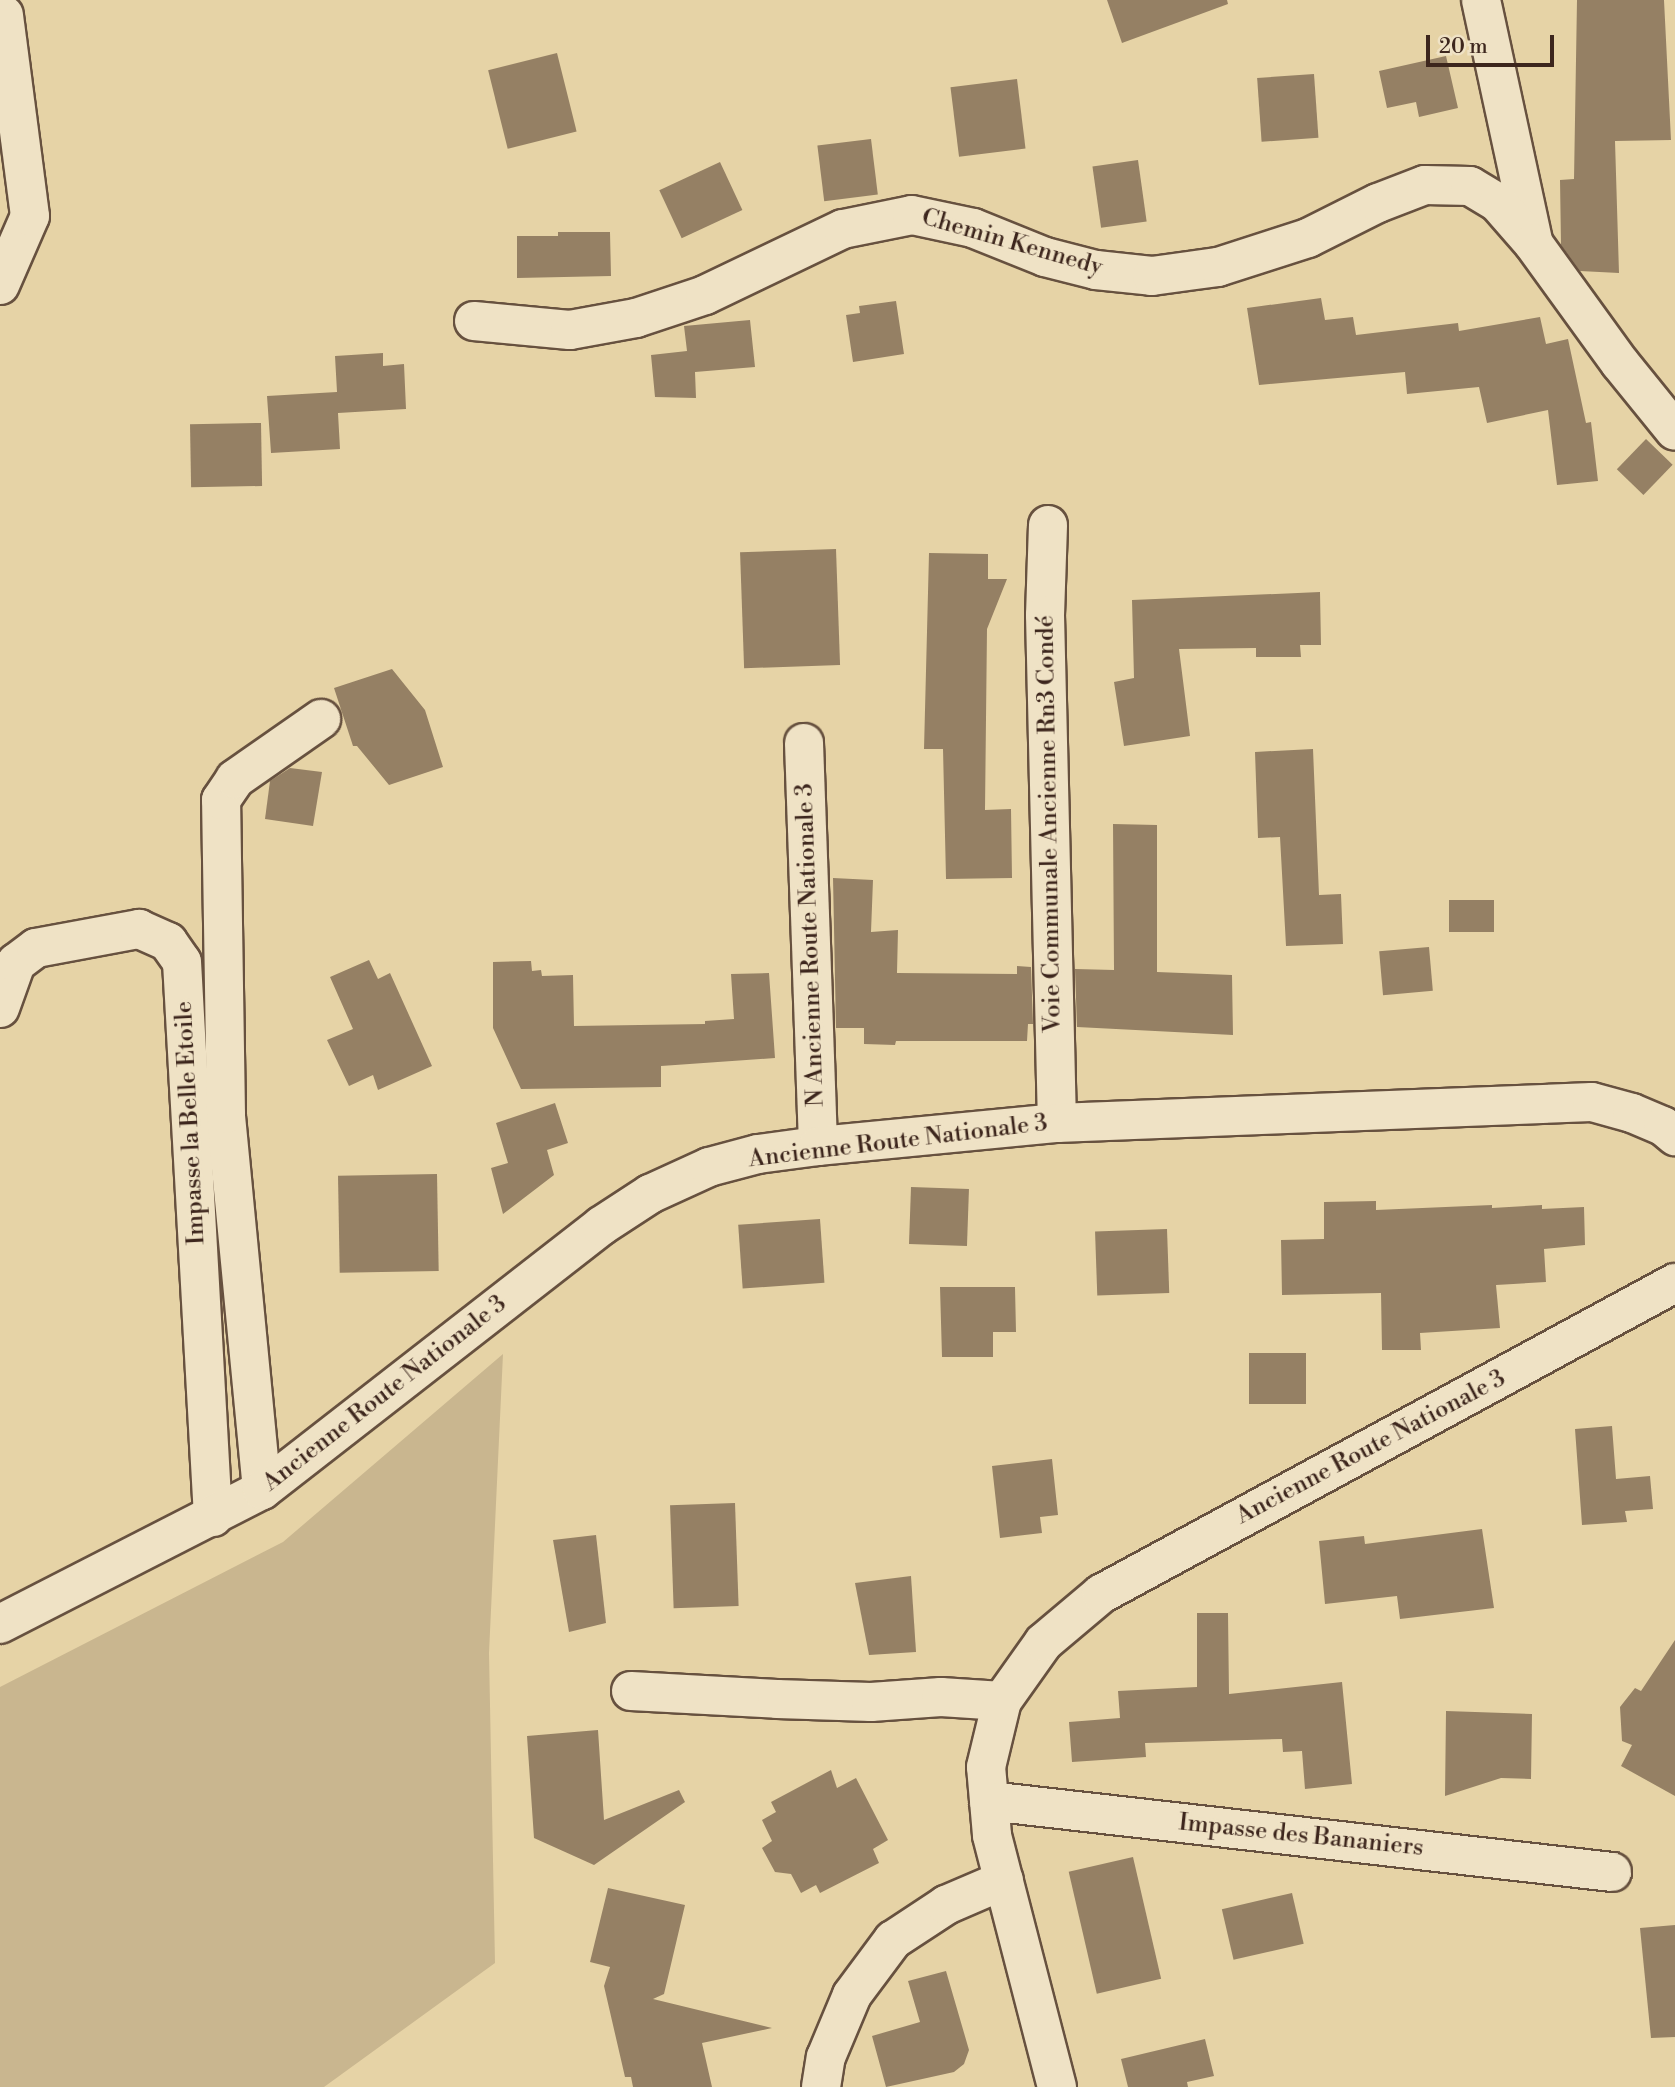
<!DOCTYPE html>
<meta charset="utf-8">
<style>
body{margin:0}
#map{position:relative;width:1675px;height:2087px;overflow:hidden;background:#e6d3a6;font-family:"Libre Bodoni",serif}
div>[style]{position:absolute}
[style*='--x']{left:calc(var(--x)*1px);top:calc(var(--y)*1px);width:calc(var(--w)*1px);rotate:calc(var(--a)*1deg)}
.green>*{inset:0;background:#c9b68f}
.building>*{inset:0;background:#958064;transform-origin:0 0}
.roads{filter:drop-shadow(2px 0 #67513f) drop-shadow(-2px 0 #67513f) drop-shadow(0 2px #67513f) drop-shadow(0 -2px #67513f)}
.minor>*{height:38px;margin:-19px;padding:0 19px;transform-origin:19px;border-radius:19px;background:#efe2c5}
.secondary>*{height:38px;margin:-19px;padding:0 19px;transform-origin:19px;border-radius:19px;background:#efe2c5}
span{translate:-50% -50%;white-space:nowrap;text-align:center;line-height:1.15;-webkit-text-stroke:5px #efe2c5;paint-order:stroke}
.street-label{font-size:24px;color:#3d261d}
.scale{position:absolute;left:1426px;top:35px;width:128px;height:32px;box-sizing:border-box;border:4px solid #3d261d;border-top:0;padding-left:9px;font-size:21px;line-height:24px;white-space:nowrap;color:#3d261d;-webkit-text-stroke:5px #efe2c5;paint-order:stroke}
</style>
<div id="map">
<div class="green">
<i style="clip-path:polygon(503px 1354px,489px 1653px,495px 1963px,324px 2087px,0 2087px,0 1687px,283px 1542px)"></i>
</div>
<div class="building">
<i style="clip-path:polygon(1107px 0,1227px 0,1228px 4px,1122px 43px)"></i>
<i style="clip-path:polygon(1577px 0,1664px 0,1671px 140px,1615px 141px,1619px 273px,1580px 271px,1561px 245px,1560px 180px,1574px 179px)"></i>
<i style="left:557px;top:53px;width:81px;height:71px;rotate:76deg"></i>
<i style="clip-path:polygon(1446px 56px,1458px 108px,1419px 117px,1416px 102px,1387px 108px,1379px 71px)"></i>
<i style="left:1314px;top:74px;width:64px;height:57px;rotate:86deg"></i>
<i style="left:1017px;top:79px;width:70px;height:67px;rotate:83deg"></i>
<i style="left:871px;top:139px;width:56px;height:54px;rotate:83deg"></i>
<i style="left:1138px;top:160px;width:62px;height:46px;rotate:82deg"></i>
<i style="left:720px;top:162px;width:53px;height:67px;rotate:65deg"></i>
<i style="clip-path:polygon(558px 232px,610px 232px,611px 276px,517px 278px,517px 236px,558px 236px)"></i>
<i style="clip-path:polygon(1321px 298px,1325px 320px,1353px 317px,1356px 335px,1458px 323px,1459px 331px,1540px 317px,1546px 344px,1568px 339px,1586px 423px,1591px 422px,1598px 481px,1557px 485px,1548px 410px,1487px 423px,1479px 387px,1407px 394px,1405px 372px,1259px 385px,1247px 308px)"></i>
<i style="clip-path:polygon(896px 301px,904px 354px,853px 362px,846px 315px,860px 313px,859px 306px)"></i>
<i style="clip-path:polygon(750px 320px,755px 367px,695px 372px,696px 398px,655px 397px,651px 355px,687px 351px,684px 326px)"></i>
<i style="clip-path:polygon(383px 353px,383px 366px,404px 364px,406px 409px,338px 413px,340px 449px,271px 453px,267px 396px,337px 392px,335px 356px)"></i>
<i style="left:261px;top:423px;width:63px;height:71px;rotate:89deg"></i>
<i style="left:1646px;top:439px;width:37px;height:42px;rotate:44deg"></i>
<i style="left:836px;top:549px;width:116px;height:96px;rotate:88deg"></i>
<i style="clip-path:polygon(929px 553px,988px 554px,988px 579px,1007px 579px,987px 629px,985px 810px,1011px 809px,1012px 878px,946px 879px,943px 749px,924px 749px)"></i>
<i style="clip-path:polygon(1320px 592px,1321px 645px,1300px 645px,1301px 657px,1256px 657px,1256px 648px,1179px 649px,1190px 736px,1124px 746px,1114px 682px,1134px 678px,1132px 600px)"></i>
<i style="clip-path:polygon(392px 669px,425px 710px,443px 767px,389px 785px,357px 746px,353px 746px,334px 688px)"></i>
<i style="clip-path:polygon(1313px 749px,1319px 895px,1341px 894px,1343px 944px,1286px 946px,1280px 837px,1258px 838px,1255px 752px)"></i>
<i style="clip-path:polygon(290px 768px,322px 772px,313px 826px,265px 819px,270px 781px)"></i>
<i style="clip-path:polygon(1113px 824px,1157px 825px,1157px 972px,1232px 975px,1233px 1035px,1077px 1027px,1075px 969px,1114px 970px)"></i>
<i style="clip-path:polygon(833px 878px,873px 880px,871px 932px,898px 930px,897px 973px,1017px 974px,1017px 966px,1031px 967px,1033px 1024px,1028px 1024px,1027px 1041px,896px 1041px,895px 1045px,864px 1044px,864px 1028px,836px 1028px)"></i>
<i style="left:1494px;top:900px;width:32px;height:45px;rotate:90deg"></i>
<i style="left:1429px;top:947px;width:44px;height:50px;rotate:85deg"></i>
<i style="clip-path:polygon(369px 960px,378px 979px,390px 973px,432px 1066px,378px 1090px,373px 1075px,349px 1086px,327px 1040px,353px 1029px,330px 977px)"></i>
<i style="clip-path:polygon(531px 961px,532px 971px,541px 970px,542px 976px,573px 975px,574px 1026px,705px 1024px,705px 1021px,734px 1019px,731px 974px,769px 973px,775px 1058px,661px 1066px,661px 1087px,521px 1089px,493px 1028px,493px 962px)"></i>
<i style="clip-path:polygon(555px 1103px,568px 1143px,547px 1150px,554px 1175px,503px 1214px,491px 1168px,508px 1163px,496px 1123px)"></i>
<i style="left:437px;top:1174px;width:97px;height:99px;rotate:89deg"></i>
<i style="left:911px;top:1187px;width:58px;height:57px;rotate:2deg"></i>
<i style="clip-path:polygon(1376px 1201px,1376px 1210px,1492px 1205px,1492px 1208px,1542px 1205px,1542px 1209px,1584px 1207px,1585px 1245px,1544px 1249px,1546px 1282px,1496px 1285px,1500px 1328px,1420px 1333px,1421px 1350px,1382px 1350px,1381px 1293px,1282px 1295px,1281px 1240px,1324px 1239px,1324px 1202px)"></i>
<i style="left:820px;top:1219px;width:64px;height:82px;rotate:86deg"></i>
<i style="left:1167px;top:1229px;width:64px;height:72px;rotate:88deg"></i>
<i style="clip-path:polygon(940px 1287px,1015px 1287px,1016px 1332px,993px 1332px,993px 1357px,942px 1357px)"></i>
<i style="left:1306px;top:1353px;width:51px;height:57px;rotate:90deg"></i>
<i style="clip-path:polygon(1612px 1426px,1616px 1479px,1650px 1476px,1653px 1509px,1625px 1511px,1627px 1522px,1582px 1525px,1575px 1429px)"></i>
<i style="clip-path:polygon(1052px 1459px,1058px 1515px,1040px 1517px,1042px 1533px,1000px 1538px,992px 1466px)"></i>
<i style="left:735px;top:1503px;width:103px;height:65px;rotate:88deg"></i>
<i style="clip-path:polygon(1482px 1529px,1494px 1608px,1400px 1619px,1397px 1596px,1325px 1604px,1319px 1541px,1364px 1536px,1365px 1544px)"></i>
<i style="clip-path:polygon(596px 1535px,606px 1623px,569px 1632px,553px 1540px)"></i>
<i style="clip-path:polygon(911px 1576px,916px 1652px,869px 1655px,855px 1583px)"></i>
<i style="clip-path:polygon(1197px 1613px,1228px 1613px,1229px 1694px,1342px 1682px,1352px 1784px,1305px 1789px,1302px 1751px,1283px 1752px,1282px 1739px,1145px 1743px,1146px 1757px,1072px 1762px,1069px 1722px,1120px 1718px,1118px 1691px,1197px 1687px)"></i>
<i style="clip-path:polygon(1675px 1640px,1675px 1796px,1621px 1766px,1632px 1745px,1622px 1741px,1620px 1707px,1635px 1688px,1641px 1691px)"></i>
<i style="clip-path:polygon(1446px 1711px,1532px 1714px,1531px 1779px,1501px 1778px,1445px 1796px)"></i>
<i style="clip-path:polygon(598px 1730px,604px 1820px,679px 1790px,685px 1802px,594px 1865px,534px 1838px,527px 1736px)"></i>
<i style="clip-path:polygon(831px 1770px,837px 1788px,856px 1778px,888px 1840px,873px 1849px,879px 1863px,820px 1893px,816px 1885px,801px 1893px,791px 1874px,775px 1872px,762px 1848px,772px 1841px,762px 1820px,776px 1812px,771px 1802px)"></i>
<i style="left:1133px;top:1857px;width:125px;height:66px;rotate:77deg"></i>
<i style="clip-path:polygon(608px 1888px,685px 1905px,664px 1994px,653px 1999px,772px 2028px,702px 2043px,712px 2087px,633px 2087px,631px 2077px,625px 2077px,604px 1986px,610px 1967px,590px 1962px)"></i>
<i style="left:1292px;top:1893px;width:52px;height:72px;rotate:77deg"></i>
<i style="clip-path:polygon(1675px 1925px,1675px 2037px,1651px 2038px,1640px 1928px)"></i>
<i style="clip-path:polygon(946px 1971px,969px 2050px,964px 2064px,954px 2072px,886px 2087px,872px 2036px,920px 2022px,908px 1981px)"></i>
<i style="clip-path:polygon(1205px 2039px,1214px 2076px,1187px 2082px,1188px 2087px,1128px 2087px,1121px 2059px)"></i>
</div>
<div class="roads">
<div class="minor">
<i style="--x:1481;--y:0;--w:247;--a:77.8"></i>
<i style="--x:0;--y:285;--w:75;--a:-66.5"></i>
<i style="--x:30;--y:216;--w:203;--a:-97.4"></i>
<i style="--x:474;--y:321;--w:96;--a:5.4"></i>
<i style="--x:570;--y:330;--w:67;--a:-10.3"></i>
<i style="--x:636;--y:318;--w:73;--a:-18.4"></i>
<i style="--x:705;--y:295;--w:153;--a:-25.6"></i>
<i style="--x:843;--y:229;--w:70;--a:-11.5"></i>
<i style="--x:912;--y:215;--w:62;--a:12"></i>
<i style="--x:973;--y:228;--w:78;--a:21.9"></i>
<i style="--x:1045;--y:257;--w:53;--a:14.3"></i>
<i style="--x:1096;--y:270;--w:56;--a:6.1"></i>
<i style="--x:1152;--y:276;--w:67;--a:-7.8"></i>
<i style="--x:1218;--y:267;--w:95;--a:-17.9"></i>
<i style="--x:1308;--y:238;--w:78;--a:-26.6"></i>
<i style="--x:1378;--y:203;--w:50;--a:-21"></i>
<i style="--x:1425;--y:185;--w:45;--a:1.3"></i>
<i style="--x:1470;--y:186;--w:33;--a:31"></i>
<i style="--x:1498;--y:203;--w:53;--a:48.8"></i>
<i style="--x:1533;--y:243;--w:148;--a:54.1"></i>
<i style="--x:1620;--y:363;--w:87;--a:51"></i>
<i style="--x:1048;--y:525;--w:90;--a:91.9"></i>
<i style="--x:1045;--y:615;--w:508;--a:88.65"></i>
<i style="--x:804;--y:743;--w:403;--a:88"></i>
<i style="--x:0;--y:1008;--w:48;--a:-70.4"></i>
<i style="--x:16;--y:963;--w:25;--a:-37"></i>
<i style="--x:36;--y:948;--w:105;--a:-10.5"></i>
<i style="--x:139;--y:929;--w:32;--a:24"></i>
<i style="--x:168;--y:942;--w:24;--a:55"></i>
<i style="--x:182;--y:962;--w:556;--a:86.8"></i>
<i style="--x:262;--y:1490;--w:378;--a:-95.5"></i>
<i style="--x:226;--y:1114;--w:314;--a:-90.9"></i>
<i style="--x:221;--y:800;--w:25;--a:-56"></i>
<i style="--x:235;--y:779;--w:105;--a:-34.9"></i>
<i style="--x:631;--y:1691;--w:146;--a:3.1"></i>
<i style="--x:777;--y:1699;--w:94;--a:1.8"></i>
<i style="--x:871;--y:1702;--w:70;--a:-4.1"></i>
<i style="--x:941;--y:1697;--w:61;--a:3.8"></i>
<i style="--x:989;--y:1801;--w:627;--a:6.5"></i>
<i style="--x:821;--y:2087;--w:30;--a:-81"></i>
<i style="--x:826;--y:2057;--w:67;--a:-67.2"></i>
<i style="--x:852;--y:1995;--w:69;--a:-53.3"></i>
<i style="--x:893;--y:1940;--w:64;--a:-33.4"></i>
<i style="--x:946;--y:1905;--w:63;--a:-23.3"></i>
</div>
<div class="secondary">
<i style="--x:0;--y:1624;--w:294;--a:-27.1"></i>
<i style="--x:262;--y:1490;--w:430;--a:-37.9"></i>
<i style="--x:601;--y:1226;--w:59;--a:-33.1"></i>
<i style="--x:650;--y:1194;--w:65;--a:-24.6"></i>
<i style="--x:709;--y:1167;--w:51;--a:-14.9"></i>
<i style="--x:758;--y:1154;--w:61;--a:-7.6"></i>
<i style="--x:818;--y:1146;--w:240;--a:-5.5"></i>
<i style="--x:1057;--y:1123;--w:535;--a:-2.25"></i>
<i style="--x:1592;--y:1102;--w:41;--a:15.4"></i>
<i style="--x:1632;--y:1113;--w:34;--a:23"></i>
<i style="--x:1663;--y:1126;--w:16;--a:40"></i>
<i style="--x:1057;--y:2087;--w:260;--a:-104.5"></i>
<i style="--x:992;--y:1835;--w:68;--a:-95"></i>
<i style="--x:986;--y:1767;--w:68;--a:-76.4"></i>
<i style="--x:1002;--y:1701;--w:72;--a:-54.6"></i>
<i style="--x:1044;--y:1642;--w:75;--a:-40.1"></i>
<i style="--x:1101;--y:1594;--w:653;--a:-28.45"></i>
</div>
</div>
<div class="street-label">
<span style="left:1012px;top:243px;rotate:16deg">Chemin Kennedy</span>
<span style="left:1050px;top:824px;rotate:-91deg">Voie Communale Ancienne Rn3 Condé</span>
<span style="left:811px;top:945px;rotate:-92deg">N Ancienne Route Nationale 3</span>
<span style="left:191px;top:1123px;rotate:-93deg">Impasse la Belle Etoile</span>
<span style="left:898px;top:1142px;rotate:-7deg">Ancienne Route Nationale 3</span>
<span style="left:385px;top:1394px;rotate:-38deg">Ancienne Route Nationale 3</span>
<span style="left:1371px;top:1448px;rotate:-28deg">Ancienne Route Nationale 3</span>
<span style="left:1301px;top:1836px;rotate:6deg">Impasse des Bananiers</span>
</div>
<div class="scale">20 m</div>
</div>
